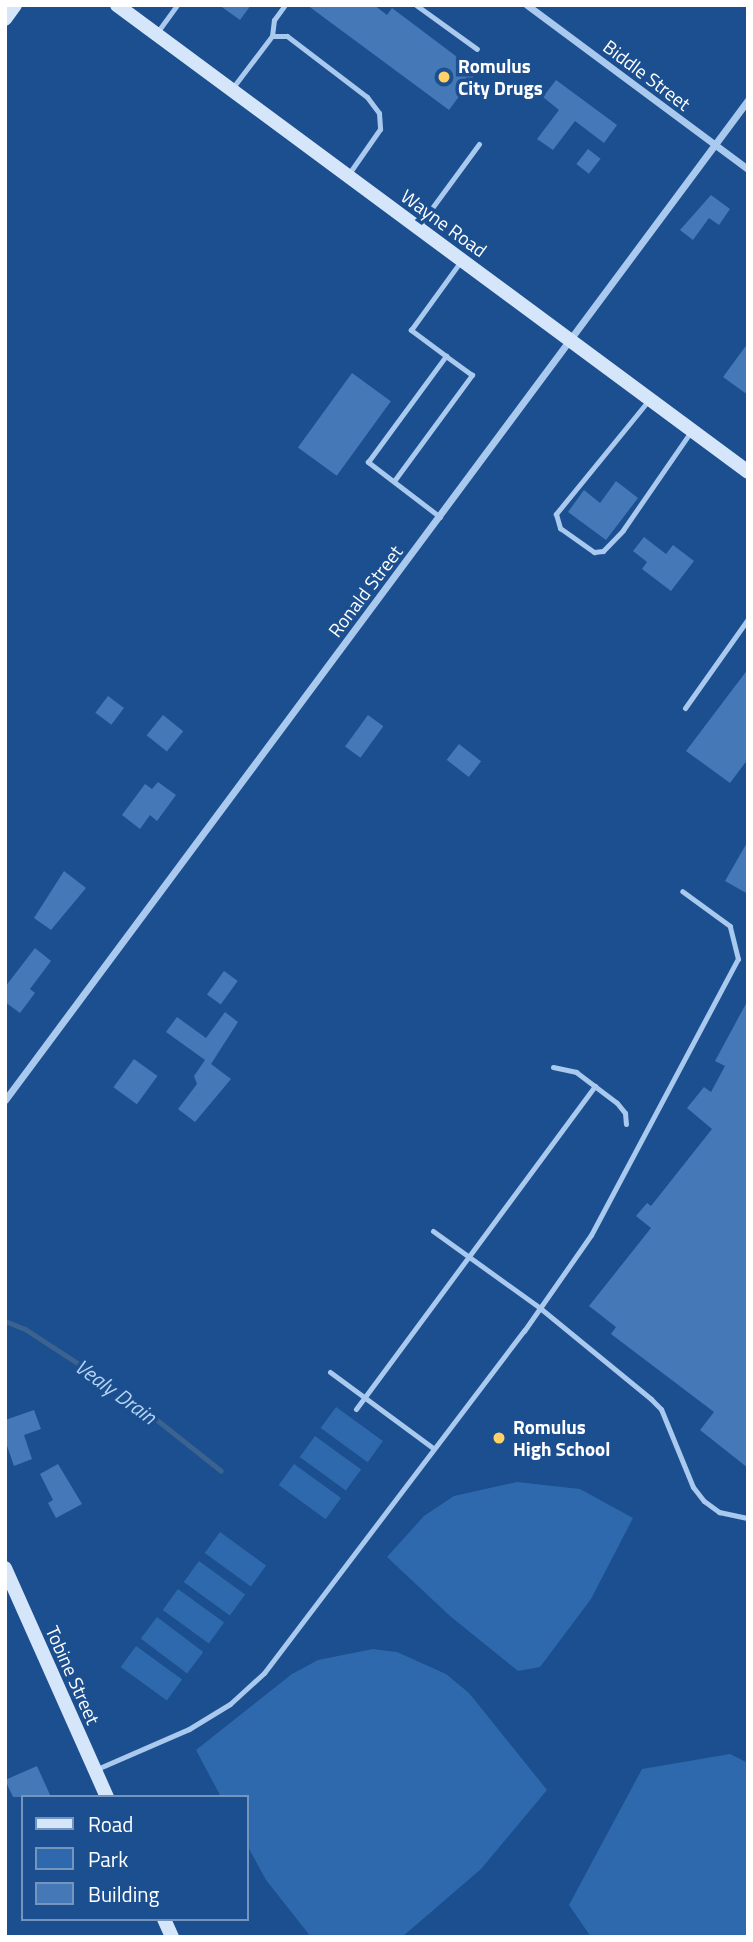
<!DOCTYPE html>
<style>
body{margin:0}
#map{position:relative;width:753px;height:1942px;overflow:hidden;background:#1b4f8f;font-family:"Titillium Web",sans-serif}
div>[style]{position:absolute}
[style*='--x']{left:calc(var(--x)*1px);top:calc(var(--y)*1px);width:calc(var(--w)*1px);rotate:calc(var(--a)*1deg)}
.green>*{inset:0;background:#2e69ad;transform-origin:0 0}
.stream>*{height:5px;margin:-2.5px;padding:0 2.5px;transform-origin:2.5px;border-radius:2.5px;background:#3c6290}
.building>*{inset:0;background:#4478b7;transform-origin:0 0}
.lane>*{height:5px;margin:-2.5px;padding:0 2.5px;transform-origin:2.5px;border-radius:2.5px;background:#a9c9ee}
.street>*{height:7px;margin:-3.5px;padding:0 3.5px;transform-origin:3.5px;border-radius:3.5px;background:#a9c9ee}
.secondary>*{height:14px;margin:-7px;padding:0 7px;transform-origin:7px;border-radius:7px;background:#d6e6fa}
.dots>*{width:19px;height:19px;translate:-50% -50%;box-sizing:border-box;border:4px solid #1b4f8f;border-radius:50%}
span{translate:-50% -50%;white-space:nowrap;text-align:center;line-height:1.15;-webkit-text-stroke:7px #1b4f8f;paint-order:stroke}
.poi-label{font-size:19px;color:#fff;font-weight:700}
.left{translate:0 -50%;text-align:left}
.street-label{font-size:19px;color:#fff}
.water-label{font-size:21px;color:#b5d3f5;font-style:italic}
.frame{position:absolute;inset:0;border:7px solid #fff;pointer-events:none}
.legend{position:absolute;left:21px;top:1795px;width:228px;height:126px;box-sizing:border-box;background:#1b4f8f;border:2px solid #7695bc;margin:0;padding:9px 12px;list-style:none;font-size:21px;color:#fff}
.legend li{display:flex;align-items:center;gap:14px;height:35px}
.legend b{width:35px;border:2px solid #7695bc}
</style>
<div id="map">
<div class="green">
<i style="left:336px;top:1407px;width:58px;height:26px;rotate:36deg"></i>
<i style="left:315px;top:1436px;width:57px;height:26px;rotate:36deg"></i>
<i style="left:294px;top:1464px;width:58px;height:26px;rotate:36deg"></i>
<i style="clip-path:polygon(517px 1482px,580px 1489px,633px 1518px,591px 1599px,540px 1667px,518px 1671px,450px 1616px,387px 1557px,424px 1516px,454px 1496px)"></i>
<i style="left:220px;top:1532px;width:57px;height:26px;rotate:36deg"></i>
<i style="left:199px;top:1561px;width:57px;height:26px;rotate:36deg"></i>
<i style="left:178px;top:1589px;width:57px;height:26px;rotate:36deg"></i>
<i style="left:157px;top:1617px;width:58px;height:27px;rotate:37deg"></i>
<i style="left:136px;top:1646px;width:57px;height:26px;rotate:36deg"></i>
<i style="clip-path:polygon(373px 1649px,397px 1652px,446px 1674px,469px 1693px,547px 1790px,481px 1869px,402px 1937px,311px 1937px,266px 1880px,247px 1845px,247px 1797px,221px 1797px,196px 1750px,292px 1674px,318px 1660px)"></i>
<i style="clip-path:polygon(730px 1754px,748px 1763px,748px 1937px,591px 1937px,569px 1905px,642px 1769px)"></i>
</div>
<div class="stream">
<i style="--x:5;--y:1321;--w:22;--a:22"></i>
<i style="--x:25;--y:1329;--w:117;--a:33.1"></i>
<i style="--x:123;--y:1393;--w:125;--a:38.5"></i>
</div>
<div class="building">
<i style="clip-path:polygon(219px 5px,251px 5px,240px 20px)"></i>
<i style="clip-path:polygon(307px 5px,374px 5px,387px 15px,392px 8px,477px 72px,449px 110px)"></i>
<i style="clip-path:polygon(556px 80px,617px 125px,604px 143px,575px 121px,553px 150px,537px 139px,559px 110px,543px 97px)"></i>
<i style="left:588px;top:149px;width:16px;height:19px;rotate:38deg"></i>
<i style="clip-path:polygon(711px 195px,730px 209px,719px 225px,709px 218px,693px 240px,680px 230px)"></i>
<i style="clip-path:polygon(748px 343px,748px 395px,723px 377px)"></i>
<i style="left:352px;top:373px;width:48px;height:92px;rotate:36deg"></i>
<i style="clip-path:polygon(616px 481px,638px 498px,606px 540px,568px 512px,584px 490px,600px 503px)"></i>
<i style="clip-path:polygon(644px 537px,666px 554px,673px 545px,694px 561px,671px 591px,642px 569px,647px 562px,633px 551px)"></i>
<i style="clip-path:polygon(748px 669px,748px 759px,730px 783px,686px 751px)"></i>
<i style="left:108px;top:696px;width:20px;height:21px;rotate:37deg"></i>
<i style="left:163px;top:715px;width:26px;height:26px;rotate:39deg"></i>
<i style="left:368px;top:715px;width:19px;height:39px;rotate:36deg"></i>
<i style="left:459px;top:744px;width:28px;height:20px;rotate:38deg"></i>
<i style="clip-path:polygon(158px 782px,176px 795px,157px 821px,150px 815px,140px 829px,122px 815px,145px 784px,152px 789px)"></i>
<i style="clip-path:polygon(748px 841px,748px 894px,725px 881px)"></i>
<i style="clip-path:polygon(64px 871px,86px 888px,51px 930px,34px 918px)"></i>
<i style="clip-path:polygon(35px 948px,51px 961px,30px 989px,35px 993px,20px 1013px,5px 1002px,5px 987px)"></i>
<i style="left:224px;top:971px;width:17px;height:29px;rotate:36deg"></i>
<i style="clip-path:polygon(748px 1000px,748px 1468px,700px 1430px,714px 1412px,611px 1334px,616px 1327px,589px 1306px,651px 1228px,636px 1216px,647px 1203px,651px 1206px,712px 1129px,687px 1108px,704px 1087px,711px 1092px,725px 1066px,715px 1061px)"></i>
<i style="clip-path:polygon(225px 1012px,238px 1022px,211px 1064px,231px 1079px,195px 1122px,178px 1109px,197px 1084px,194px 1076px,205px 1060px,166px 1032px,177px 1017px,206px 1038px)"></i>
<i style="left:134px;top:1059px;width:29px;height:35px;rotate:36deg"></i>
<i style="clip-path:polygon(34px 1410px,41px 1429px,24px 1435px,32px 1459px,14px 1466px,5px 1440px,5px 1420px)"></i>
<i style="clip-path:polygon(58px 1464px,82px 1504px,56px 1518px,48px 1503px,53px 1500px,40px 1474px)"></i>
<i style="clip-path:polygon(37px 1766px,51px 1797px,13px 1797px,5px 1780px)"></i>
</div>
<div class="lane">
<i style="--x:416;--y:5;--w:75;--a:35.8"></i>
<i style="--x:156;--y:34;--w:36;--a:-54"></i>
<i style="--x:272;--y:36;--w:16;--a:-83"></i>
<i style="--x:274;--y:20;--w:19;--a:-54"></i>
<i style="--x:231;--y:90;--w:68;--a:-52.8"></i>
<i style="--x:272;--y:36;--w:15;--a:0"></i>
<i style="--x:287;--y:36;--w:101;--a:37.3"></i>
<i style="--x:367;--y:97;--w:20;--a:53"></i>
<i style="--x:379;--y:113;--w:16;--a:86"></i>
<i style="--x:380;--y:129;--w:56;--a:124.8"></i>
<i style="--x:418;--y:227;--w:103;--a:-53.7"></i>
<i style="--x:648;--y:401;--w:146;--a:129.2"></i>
<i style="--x:556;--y:514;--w:15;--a:74"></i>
<i style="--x:560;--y:528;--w:42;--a:35.2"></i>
<i style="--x:594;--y:552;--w:9;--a:-6"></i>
<i style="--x:603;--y:551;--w:29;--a:-46"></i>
<i style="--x:623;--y:530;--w:121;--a:-55.4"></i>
<i style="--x:394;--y:481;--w:132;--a:-53.7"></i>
<i style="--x:472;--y:375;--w:32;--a:-144"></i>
<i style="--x:440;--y:517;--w:91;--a:-142.6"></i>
<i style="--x:368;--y:462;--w:132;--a:-53.7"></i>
<i style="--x:446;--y:356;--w:44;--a:-143.4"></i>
<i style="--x:411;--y:330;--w:85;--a:-54.1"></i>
<i style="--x:685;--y:708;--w:109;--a:-54.7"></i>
<i style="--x:553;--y:1067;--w:24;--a:12"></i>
<i style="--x:576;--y:1072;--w:51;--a:37.1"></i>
<i style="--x:617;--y:1103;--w:13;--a:51"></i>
<i style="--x:625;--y:1113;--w:11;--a:85"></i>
<i style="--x:433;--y:1231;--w:132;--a:35.7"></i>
<i style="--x:540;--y:1308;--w:144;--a:39.3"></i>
<i style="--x:651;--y:1399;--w:14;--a:45"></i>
<i style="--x:661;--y:1409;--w:84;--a:67.7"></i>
<i style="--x:693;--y:1487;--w:18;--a:52"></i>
<i style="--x:704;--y:1501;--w:19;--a:36"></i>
<i style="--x:719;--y:1512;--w:30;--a:12"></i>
<i style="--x:330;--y:1372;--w:128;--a:36.4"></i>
<i style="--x:356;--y:1409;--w:402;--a:-53.5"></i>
<i style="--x:97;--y:1769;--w:100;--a:-23.5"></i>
<i style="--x:189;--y:1729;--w:48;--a:-31.4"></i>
<i style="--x:230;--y:1704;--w:46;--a:-42.4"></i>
<i style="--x:264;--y:1673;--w:430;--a:-52.8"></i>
<i style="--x:524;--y:1331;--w:117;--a:-55.1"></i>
<i style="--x:591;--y:1235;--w:313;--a:-62"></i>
<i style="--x:738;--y:959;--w:34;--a:-104"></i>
<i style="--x:730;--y:926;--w:59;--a:-143.9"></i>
</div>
<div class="street">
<i style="--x:527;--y:5;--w:275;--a:36.6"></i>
<i style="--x:5;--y:1100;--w:1246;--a:-53.39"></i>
</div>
<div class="secondary">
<i style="--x:117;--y:5;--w:785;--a:36.5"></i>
<i style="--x:5;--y:19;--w:17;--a:-54"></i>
<i style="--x:5;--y:1568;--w:251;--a:66"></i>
<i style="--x:164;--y:1919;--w:20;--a:66"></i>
</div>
<div class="dots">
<i style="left:444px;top:77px;background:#ffd166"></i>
<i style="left:499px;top:1438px;background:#ffd166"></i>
</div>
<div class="poi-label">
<span class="left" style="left:458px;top:77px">Romulus<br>City Drugs</span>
<span class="left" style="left:513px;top:1438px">Romulus<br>High School</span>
</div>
<div class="street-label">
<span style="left:647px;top:75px;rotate:37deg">Biddle Street</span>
<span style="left:444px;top:223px;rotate:36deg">Wayne Road</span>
<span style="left:365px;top:591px;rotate:-53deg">Ronald Street</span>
<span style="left:73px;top:1675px;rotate:66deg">Tobine Street</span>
</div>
<div class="water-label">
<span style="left:116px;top:1391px;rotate:36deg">Vealy Drain</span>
</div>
<div class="frame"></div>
<ul class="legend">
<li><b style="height:9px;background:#d6e6fa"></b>Road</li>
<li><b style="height:19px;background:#2e69ad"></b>Park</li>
<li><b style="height:19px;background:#4478b7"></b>Building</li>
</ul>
</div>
